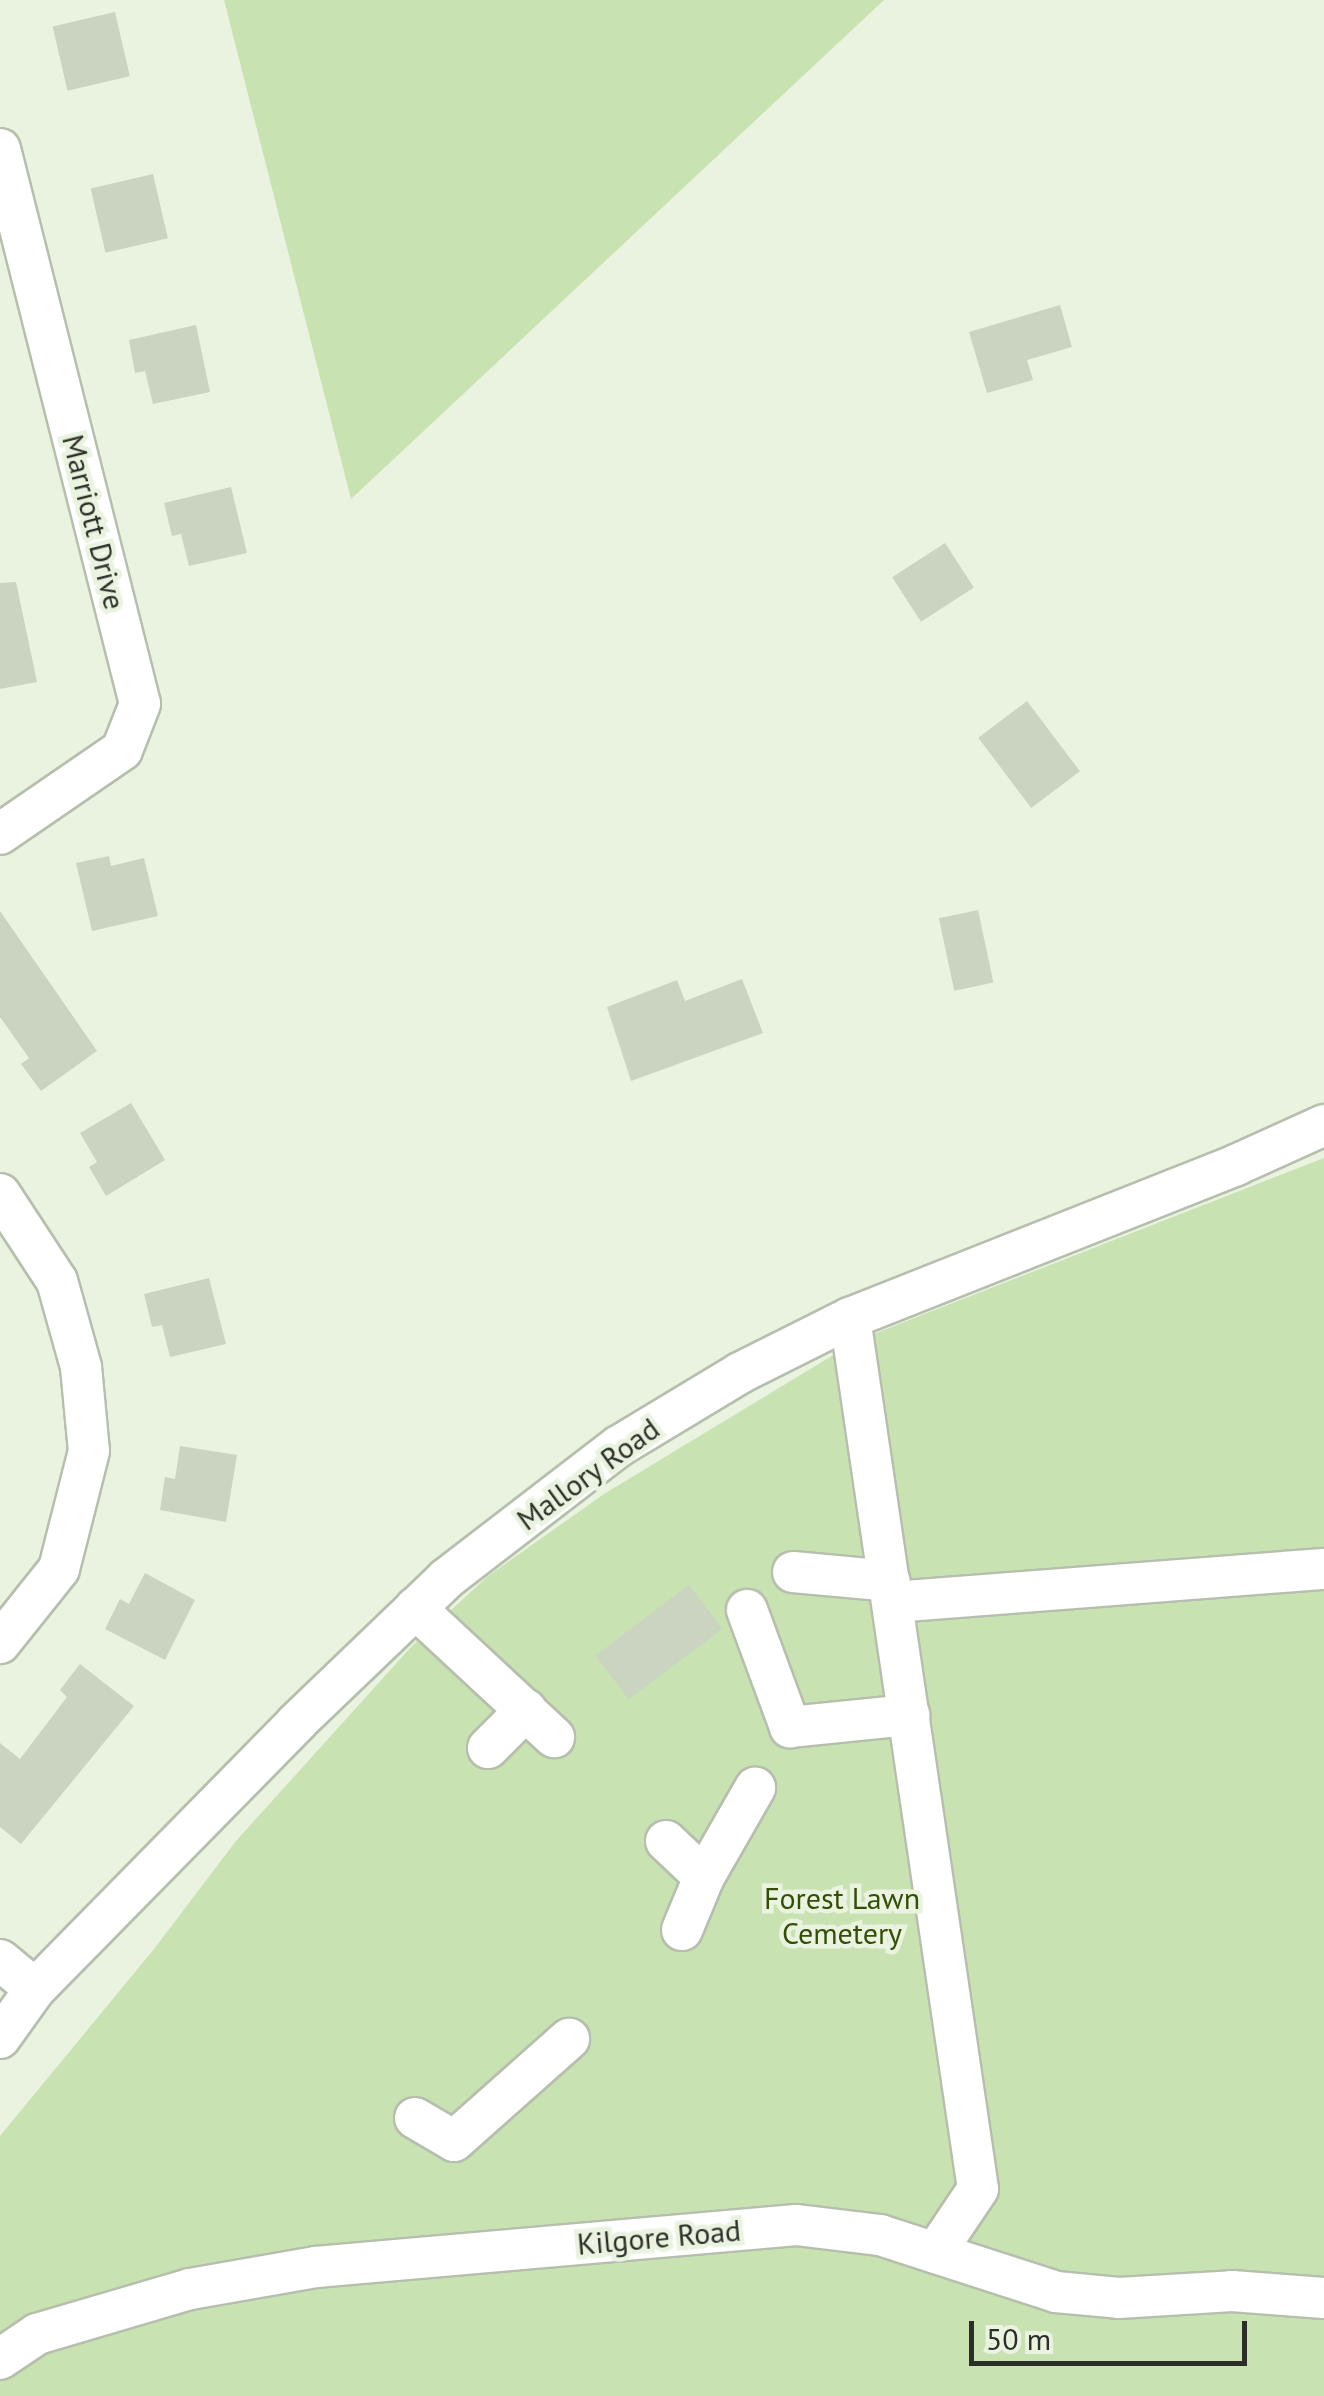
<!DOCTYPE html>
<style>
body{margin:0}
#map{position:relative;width:1324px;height:2396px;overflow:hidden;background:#e9f3e0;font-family:"PT Sans",sans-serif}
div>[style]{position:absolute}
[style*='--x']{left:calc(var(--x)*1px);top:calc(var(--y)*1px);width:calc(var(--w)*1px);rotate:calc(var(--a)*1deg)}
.green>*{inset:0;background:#c9e2b2}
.building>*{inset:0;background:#cad4c1;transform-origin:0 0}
.roads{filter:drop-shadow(2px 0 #b6bfad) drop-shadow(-2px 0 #b6bfad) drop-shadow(0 2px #b6bfad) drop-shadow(0 -2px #b6bfad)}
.minor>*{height:40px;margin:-20px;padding:0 20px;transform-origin:20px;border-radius:20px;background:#fff}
span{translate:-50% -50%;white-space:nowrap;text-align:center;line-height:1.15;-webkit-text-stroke:9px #e9f3e0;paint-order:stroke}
.street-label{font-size:30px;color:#2c2f28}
.park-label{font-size:30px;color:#334f05}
.scale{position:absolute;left:969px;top:2321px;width:278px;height:45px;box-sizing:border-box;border:5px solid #2c2f28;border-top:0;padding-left:12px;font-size:30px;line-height:35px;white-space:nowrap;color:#2c2f28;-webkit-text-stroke:8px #e9f3e0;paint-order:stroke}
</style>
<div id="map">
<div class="green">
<i style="clip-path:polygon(224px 0,884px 0,351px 499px)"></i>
<i style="clip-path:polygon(1324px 1158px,1324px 2396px,0 2396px,0 2136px,154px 1949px,236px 1841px,411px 1647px,488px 1576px,604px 1494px,858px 1340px)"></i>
</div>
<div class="building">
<i style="left:115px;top:12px;width:66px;height:64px;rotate:77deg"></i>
<i style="left:153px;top:174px;width:66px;height:64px;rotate:77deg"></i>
<i style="clip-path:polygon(1060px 305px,1072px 347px,1027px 360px,1033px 380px,987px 393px,969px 332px)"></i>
<i style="clip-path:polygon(196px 325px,210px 392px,153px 404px,145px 371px,135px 373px,129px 340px)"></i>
<i style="clip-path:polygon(231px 487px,247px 553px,189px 566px,181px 534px,172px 536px,164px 503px)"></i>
<i style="left:945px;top:543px;width:53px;height:63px;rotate:57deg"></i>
<i style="clip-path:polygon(16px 582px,37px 682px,0 689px,0 583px)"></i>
<i style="left:1027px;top:701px;width:88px;height:61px;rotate:53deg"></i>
<i style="clip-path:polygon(109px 856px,111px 866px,144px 858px,158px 916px,92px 931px,76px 863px)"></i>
<i style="left:978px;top:910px;width:74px;height:40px;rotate:78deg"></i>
<i style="clip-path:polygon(0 911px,97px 1051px,41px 1091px,21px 1064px,29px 1058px,0 1017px)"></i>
<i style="clip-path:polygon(742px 979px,763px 1033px,631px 1081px,607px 1007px,677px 980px,685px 1001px)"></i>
<i style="clip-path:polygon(131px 1103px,165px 1160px,106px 1196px,89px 1167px,97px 1162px,80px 1133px)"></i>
<i style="clip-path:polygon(209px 1278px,226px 1344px,170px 1357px,162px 1325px,152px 1327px,144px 1294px)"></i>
<i style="clip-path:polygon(180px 1446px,237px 1455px,226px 1522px,160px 1510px,165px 1477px,175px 1479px)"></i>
<i style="clip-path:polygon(145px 1573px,195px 1600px,165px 1660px,105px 1629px,120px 1599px,129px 1604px)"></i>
<i style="left:689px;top:1585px;width:55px;height:117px;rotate:53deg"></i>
<i style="clip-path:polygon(80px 1664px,134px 1706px,21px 1844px,0 1827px,0 1743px,20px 1759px,67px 1697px,60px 1690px)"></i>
</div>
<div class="roads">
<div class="minor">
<i style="--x:0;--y:149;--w:572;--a:75.84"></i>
<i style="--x:140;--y:704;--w:49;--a:111.4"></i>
<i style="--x:122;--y:750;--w:148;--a:145.5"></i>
<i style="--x:0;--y:1194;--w:104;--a:56.8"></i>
<i style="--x:57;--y:1281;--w:89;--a:74.4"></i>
<i style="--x:81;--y:1367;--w:84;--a:84.6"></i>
<i style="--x:89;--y:1451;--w:122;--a:104.3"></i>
<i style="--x:59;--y:1569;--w:95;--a:128.6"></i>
<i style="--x:850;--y:1318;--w:880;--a:81.64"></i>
<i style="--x:978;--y:2189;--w:77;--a:123.9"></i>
<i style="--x:793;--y:1572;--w:97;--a:5.3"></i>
<i style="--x:893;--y:1602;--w:432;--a:-4.4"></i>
<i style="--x:415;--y:1608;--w:190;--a:42.9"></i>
<i style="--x:747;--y:1610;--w:125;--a:69.8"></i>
<i style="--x:790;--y:1727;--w:120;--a:-5.8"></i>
<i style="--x:488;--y:1748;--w:54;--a:-45"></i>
<i style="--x:666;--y:1841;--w:52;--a:43.5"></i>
<i style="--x:704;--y:1877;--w:103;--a:-60.2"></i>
<i style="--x:682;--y:1930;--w:57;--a:-67.5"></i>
<i style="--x:0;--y:1960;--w:45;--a:39.6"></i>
<i style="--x:0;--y:2038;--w:60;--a:-54.5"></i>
<i style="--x:35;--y:1989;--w:373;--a:-45.5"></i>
<i style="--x:296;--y:1723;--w:208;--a:-43.8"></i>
<i style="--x:446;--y:1579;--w:218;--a:-37.6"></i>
<i style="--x:619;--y:1446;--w:141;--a:-31.1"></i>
<i style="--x:740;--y:1373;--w:123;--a:-26.6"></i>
<i style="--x:850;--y:1318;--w:415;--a:-21.6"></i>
<i style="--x:1236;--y:1165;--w:97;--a:-24.4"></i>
<i style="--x:415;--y:2118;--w:45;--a:30.5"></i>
<i style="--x:454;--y:2141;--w:154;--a:-41.6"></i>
<i style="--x:0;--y:2359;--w:45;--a:-34"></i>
<i style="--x:37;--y:2334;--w:159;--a:-16.4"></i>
<i style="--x:190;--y:2289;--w:128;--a:-9.9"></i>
<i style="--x:316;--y:2267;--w:482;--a:-5"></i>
<i style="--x:796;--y:2225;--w:85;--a:6.8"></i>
<i style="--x:880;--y:2235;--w:185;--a:17.9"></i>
<i style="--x:1056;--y:2292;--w:63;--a:5.4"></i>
<i style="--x:1119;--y:2298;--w:113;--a:-3.5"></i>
<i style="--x:1232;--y:2291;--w:92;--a:4.4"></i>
</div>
</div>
<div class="street-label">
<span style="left:94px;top:522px;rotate:76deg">Marriott Drive</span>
<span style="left:588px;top:1474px;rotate:-36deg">Mallory Road</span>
<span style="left:659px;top:2237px;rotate:-5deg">Kilgore Road</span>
</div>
<div class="park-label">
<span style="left:842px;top:1915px">Forest Lawn<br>Cemetery</span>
</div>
<div class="scale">50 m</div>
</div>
